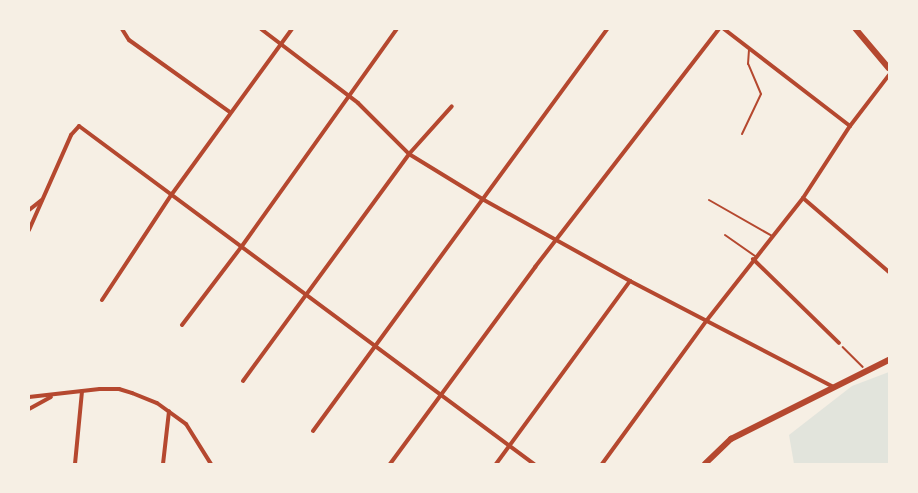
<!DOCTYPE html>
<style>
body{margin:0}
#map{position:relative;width:918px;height:493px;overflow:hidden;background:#f6efe4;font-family:"Asap Condensed",sans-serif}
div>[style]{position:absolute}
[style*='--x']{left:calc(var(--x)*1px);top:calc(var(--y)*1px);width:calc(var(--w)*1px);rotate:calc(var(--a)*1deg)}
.green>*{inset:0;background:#e2e4dc}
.path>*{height:1.5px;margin:-0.75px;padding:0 0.75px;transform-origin:0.75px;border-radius:0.75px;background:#b5482f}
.service>*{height:2px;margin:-1px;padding:0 1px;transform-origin:1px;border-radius:1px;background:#b5482f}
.minor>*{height:4px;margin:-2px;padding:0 2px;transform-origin:2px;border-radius:2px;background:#b5482f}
.secondary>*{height:5.5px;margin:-2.75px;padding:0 2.75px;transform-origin:2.75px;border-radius:2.75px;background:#b5482f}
span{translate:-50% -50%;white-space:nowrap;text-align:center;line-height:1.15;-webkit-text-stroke:3.5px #f6efe4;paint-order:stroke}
.frame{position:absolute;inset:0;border:30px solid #f6efe4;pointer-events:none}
</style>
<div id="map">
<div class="green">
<i style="clip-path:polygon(889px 372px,889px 464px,794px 464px,789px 435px,852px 386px)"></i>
</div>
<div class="path">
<i style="--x:843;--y:347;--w:28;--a:45"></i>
</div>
<div class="service">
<i style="--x:742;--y:134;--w:44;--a:-64.6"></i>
<i style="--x:761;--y:94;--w:33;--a:-113"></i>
<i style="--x:748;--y:64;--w:15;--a:-86"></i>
<i style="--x:709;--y:200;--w:73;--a:29.7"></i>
<i style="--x:725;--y:235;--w:38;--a:35"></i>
</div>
<div class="minor">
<i style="--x:122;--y:29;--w:13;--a:58"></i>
<i style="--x:129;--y:40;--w:124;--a:35.5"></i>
<i style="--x:261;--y:29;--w:122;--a:37.3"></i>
<i style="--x:358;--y:103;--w:72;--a:45"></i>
<i style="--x:409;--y:154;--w:88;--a:31.5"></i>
<i style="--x:484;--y:200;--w:167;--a:29"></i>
<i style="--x:630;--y:281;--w:230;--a:27.5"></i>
<i style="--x:724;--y:29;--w:159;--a:37.6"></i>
<i style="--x:803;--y:198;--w:113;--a:40.7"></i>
<i style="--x:29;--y:210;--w:16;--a:-38"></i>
<i style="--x:29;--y:230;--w:104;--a:-66.1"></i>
<i style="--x:71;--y:135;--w:12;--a:-48"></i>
<i style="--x:79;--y:126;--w:567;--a:36.61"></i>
<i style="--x:753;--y:259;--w:120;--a:44.3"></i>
<i style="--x:102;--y:300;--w:127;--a:-56.6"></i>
<i style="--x:172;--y:194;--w:204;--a:-54"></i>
<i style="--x:182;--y:325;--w:99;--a:-52.8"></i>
<i style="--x:242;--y:246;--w:267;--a:-54.5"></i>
<i style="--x:243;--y:381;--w:281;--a:-53.8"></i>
<i style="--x:409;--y:154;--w:64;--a:-48.1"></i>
<i style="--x:29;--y:397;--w:71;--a:-6.4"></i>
<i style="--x:100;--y:389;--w:19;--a:0"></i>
<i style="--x:119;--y:389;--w:14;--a:17"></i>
<i style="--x:132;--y:393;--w:27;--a:22"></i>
<i style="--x:157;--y:403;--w:36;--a:36"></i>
<i style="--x:186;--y:424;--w:47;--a:58"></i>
<i style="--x:29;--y:409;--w:25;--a:-29"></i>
<i style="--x:313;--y:431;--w:498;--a:-53.8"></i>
<i style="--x:75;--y:464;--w:73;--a:-84.5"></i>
<i style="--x:163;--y:464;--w:53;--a:-83.5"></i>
<i style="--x:390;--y:464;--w:245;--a:-53.6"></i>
<i style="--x:535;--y:267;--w:301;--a:-52.3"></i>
<i style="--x:496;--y:464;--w:227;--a:-53.8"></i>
<i style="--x:602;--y:464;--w:178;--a:-53.9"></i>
<i style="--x:707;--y:320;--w:155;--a:-51.8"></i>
<i style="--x:803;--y:198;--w:86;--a:-56.9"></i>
<i style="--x:850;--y:126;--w:64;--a:-52.6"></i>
</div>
<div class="secondary">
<i style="--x:856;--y:29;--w:51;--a:49.8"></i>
<i style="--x:705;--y:464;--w:36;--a:-44"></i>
<i style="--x:731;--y:439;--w:177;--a:-26.6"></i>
</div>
<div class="frame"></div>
</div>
